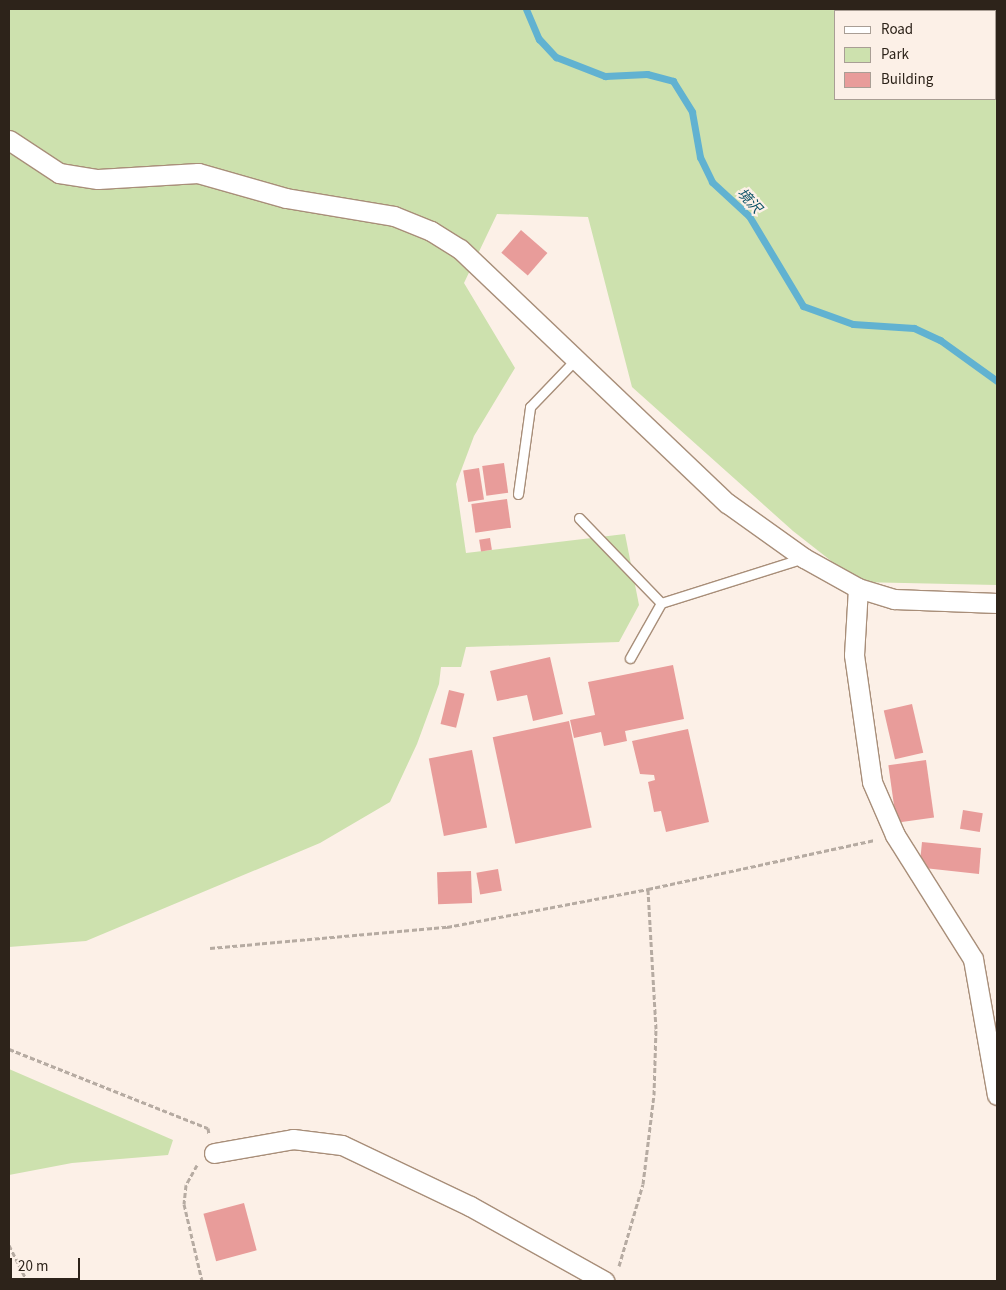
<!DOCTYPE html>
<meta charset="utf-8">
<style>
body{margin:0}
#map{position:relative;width:1006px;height:1290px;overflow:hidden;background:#fcf0e7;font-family:"Source Sans 3","Noto Sans JP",sans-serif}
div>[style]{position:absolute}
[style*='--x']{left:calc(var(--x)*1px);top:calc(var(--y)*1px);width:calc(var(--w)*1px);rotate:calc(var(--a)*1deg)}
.green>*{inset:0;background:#cde1ae}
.stream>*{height:7px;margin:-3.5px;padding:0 3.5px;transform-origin:3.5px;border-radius:3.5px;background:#61b2d1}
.building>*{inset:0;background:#e89c9a;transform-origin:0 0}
.path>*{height:3px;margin-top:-1.5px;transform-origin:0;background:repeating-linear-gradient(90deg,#b6aba2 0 5px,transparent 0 7.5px)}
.roads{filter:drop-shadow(1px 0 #a88e79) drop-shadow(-1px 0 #a88e79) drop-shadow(0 1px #a88e79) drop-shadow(0 -1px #a88e79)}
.lane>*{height:9px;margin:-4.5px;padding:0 4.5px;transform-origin:4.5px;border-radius:4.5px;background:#fff}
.street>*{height:19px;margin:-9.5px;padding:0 9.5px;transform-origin:9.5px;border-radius:9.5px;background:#fff}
span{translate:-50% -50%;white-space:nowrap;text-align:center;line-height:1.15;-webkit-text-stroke:4.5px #fcf0e7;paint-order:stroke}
.water-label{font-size:14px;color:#0c5267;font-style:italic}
.frame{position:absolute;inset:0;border:10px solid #2d231a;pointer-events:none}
.legend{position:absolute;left:834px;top:10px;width:162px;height:90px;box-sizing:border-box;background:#fcf0e7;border:1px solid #a99e95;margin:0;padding:6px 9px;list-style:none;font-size:15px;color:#2d231a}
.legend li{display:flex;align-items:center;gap:10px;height:25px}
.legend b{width:25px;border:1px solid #a99e95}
.scale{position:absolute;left:10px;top:1258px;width:70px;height:22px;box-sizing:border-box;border:2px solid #2d231a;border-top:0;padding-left:6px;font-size:15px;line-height:18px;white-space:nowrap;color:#2d231a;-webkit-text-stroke:4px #fcf0e7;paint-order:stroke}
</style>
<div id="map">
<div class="green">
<i style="clip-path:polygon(evenodd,9px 9px,997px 9px,997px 585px,858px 582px,793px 531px,632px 387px,588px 217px,497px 214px,464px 283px,515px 368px,474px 436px,456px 484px,466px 553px,625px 534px,639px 605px,619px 642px,466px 647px,461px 667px,441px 667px,439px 684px,417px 744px,390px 802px,320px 843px,86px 941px,9px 947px,9px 9px,835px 11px,995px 11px,995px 99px,835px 99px,835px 11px)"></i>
<i style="clip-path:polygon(9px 1069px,173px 1140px,168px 1155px,72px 1163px,9px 1175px)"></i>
</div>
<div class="stream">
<i style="--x:526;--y:9;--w:33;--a:67"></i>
<i style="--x:539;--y:39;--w:25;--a:47"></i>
<i style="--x:556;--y:57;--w:53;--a:21.2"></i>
<i style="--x:605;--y:76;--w:42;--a:-2.7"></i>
<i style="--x:647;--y:74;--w:27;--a:15"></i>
<i style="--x:673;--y:81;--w:36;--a:58"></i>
<i style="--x:692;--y:112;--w:46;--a:79.9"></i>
<i style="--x:700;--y:157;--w:28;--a:64"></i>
<i style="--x:712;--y:182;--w:50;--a:42.6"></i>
<i style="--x:749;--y:216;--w:105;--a:59"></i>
<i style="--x:803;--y:306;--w:53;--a:19.8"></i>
<i style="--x:853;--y:324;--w:61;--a:3.8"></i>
<i style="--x:914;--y:328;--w:29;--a:25"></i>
<i style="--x:940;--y:340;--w:70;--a:35.7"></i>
</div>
<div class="building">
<i style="left:521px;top:230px;width:35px;height:30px;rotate:41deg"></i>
<i style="left:504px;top:463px;width:30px;height:22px;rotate:82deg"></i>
<i style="left:479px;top:468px;width:32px;height:16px;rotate:81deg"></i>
<i style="left:507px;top:499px;width:29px;height:36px;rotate:82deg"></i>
<i style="left:490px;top:538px;width:12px;height:11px;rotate:81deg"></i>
<i style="clip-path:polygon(550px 657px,563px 714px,533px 721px,527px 695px,497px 701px,490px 671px)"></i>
<i style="clip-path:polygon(673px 665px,684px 719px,625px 731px,627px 741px,604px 746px,601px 732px,574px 738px,570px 720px,595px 715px,588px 682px)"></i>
<i style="left:449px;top:690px;width:16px;height:35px;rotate:14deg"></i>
<i style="left:912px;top:704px;width:50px;height:29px;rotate:77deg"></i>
<i style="left:569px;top:721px;width:109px;height:78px;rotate:78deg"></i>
<i style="clip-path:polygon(688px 729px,709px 822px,666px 832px,661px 811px,654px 812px,648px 782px,655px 780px,654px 775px,640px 774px,632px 741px)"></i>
<i style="left:472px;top:750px;width:79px;height:44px;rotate:79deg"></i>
<i style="left:926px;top:760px;width:58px;height:38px;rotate:82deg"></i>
<i style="left:963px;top:810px;width:20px;height:19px;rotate:9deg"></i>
<i style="clip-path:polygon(922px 842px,981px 848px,979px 874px,924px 868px,920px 862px)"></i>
<i style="left:498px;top:869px;width:22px;height:22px;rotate:80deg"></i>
<i style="left:471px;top:871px;width:32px;height:34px;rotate:88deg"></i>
<i style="left:244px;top:1203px;width:49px;height:42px;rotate:75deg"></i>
</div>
<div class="path">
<i style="--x:210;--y:948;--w:238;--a:-5.1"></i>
<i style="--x:447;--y:927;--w:205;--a:-10.7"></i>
<i style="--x:9;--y:1049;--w:214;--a:21.7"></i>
<i style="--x:208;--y:1128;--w:6;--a:81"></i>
<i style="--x:197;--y:1165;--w:23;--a:119"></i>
<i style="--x:186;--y:1185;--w:19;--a:96"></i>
<i style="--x:184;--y:1204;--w:79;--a:76.8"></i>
<i style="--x:9;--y:1245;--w:40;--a:63.4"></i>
<i style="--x:619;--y:1266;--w:85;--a:-73.7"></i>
<i style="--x:643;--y:1184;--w:90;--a:-83"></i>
<i style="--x:654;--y:1095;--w:66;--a:-88.3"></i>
<i style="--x:656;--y:1029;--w:140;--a:-93.3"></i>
<i style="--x:648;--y:889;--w:232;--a:-12.2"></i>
</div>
<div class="roads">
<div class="lane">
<i style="--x:518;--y:494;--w:88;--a:-82.1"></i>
<i style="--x:530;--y:407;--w:66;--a:-46.2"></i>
<i style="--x:579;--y:518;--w:118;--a:46"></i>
<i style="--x:661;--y:603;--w:150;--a:-17.5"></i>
<i style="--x:630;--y:658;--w:63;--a:-60.6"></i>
</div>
<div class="street">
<i style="--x:9;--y:140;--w:60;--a:33.4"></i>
<i style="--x:59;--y:173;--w:39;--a:9"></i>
<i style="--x:98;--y:179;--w:100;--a:-3.4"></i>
<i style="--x:198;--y:173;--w:91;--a:15.9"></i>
<i style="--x:286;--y:198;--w:109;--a:9.5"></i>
<i style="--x:394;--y:216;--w:40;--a:22"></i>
<i style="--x:431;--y:231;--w:34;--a:32"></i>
<i style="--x:460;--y:249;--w:369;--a:43.6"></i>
<i style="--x:727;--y:503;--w:95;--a:35.5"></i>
<i style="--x:804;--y:558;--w:62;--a:29.1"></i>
<i style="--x:858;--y:588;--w:38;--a:17"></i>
<i style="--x:894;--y:599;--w:103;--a:2.2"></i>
<i style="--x:858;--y:588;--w:67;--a:93.4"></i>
<i style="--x:854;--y:655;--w:128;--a:81.9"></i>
<i style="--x:872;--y:782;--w:58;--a:66.5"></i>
<i style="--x:895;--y:835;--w:146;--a:57.8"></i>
<i style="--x:973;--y:959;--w:138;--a:80"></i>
<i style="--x:214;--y:1153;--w:80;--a:-10"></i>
<i style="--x:293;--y:1139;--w:49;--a:7"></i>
<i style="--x:342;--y:1145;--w:142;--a:25.5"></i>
<i style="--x:470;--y:1206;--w:154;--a:29.2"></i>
</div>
</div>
<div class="water-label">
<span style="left:749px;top:201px;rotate:47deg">境沢</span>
</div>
<div class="frame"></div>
<ul class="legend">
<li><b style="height:6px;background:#fff"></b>Road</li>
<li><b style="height:14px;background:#cde1ae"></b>Park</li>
<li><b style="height:14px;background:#e89c9a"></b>Building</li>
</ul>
<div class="scale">20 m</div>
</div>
